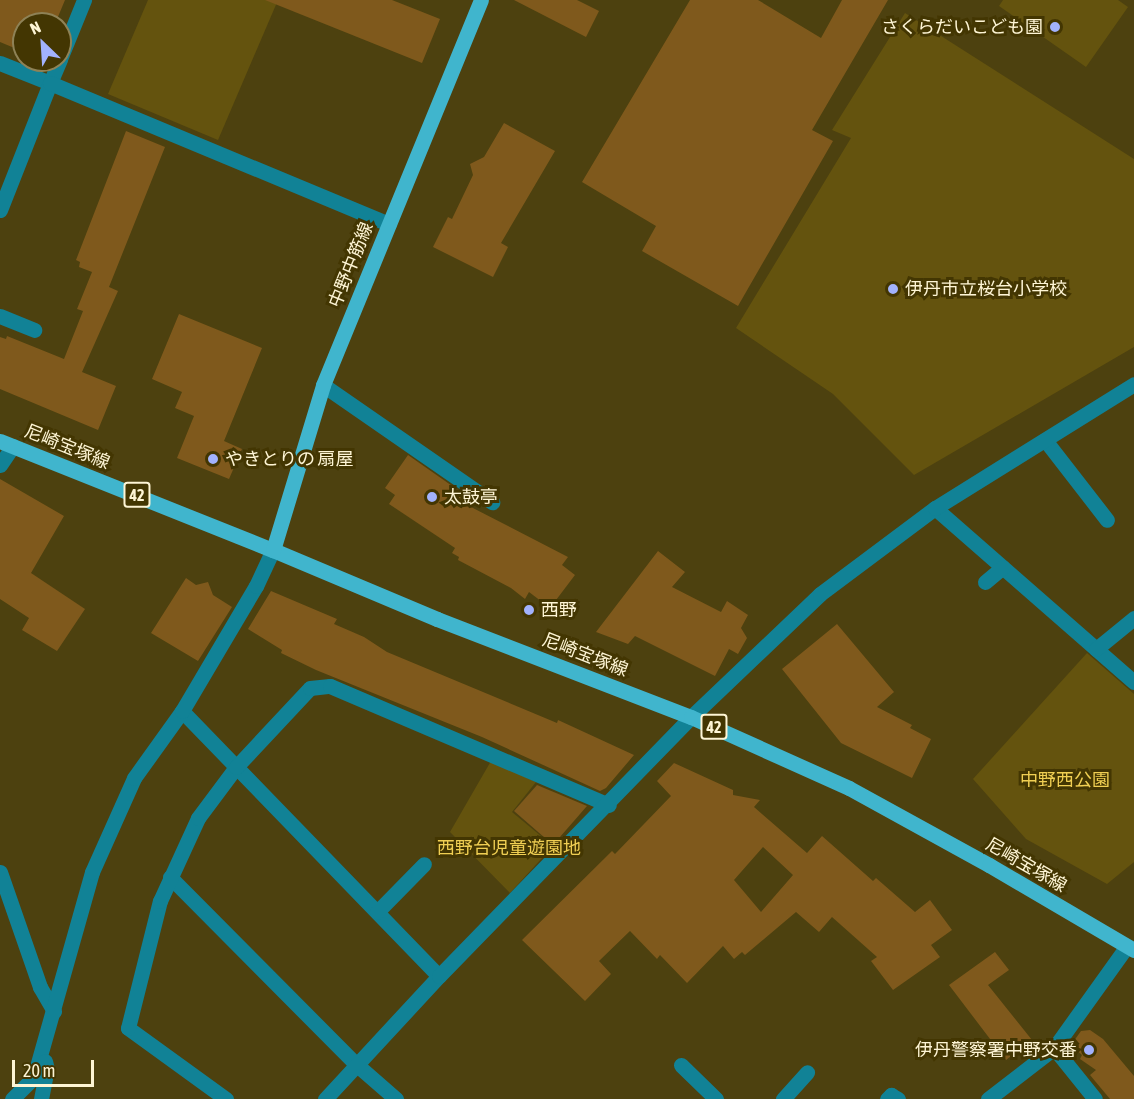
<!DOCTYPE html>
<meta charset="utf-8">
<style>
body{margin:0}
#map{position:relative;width:1134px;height:1099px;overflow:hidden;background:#4d410f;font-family:"Asap Condensed","Noto Sans JP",sans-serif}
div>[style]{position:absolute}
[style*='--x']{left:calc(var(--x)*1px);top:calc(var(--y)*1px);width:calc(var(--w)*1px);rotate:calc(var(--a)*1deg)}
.green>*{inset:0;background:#64530e}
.building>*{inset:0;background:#7f591c}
.minor>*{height:15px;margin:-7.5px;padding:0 7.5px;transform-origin:7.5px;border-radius:7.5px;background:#118296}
.major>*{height:15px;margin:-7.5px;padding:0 7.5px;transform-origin:7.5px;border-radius:7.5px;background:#40b5cd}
.dots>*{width:16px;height:16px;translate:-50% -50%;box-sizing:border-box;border:3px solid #433602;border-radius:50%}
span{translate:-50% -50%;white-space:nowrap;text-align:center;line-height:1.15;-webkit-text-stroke:6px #433602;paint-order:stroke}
.shield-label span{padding:2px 4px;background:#433602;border:2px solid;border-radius:4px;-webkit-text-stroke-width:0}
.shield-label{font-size:16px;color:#fef5d5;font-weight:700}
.poi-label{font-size:18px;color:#fef5d5}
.right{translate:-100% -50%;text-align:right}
.left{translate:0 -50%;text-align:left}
.street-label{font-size:18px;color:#fef5d5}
.park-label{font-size:18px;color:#f0cf53}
.north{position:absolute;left:12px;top:12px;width:60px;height:60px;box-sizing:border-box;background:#433602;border:2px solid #8e8256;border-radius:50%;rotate:335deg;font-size:16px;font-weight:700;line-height:24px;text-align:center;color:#fef5d5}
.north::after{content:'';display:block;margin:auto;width:21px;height:27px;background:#a2b2fd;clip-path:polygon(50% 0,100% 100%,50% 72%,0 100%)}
.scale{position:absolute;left:12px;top:1060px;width:82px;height:27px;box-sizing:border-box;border:3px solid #fef5d5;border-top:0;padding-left:8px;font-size:18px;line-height:21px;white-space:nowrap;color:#fef5d5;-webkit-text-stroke:4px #433602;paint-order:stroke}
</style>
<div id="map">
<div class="green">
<i style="clip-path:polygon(148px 0,278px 0,218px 140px,108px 94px)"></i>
<i style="clip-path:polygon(1003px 0,1118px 0,1128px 7px,1086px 67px,999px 6px)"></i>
<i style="clip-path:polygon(905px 13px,1134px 159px,1134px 347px,914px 475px,833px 394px,736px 328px,851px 138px,832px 130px)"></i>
<i style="clip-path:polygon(1087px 653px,1134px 694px,1134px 862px,1107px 884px,1026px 839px,973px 779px)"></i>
<i style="clip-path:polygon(491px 761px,536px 782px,512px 812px,553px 846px,510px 893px,450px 832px)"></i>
</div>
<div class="building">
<i style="clip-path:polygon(0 0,65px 0,55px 24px,24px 24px,24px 52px,0 42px)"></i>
<i style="clip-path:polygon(265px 0,392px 0,440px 19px,422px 63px)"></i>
<i style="clip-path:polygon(514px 0,577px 0,599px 11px,586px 37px)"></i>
<i style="clip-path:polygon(690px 0,758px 0,821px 38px,842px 0,888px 0,812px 130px,833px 141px,738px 306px,642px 251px,656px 226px,582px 182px)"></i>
<i style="clip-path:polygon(504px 123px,555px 151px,501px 243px,508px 247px,493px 277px,433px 247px,448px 217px,452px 219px,473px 175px,470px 164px,484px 157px)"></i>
<i style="clip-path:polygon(126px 131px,165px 147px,109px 287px,118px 291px,82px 372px,116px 386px,98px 430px,0 389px,0 337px,6px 339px,7px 336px,64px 359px,83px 311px,77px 309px,92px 272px,79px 267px,80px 262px,76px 260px)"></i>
<i style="clip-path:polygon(179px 314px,262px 348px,224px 441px,242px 449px,229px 479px,177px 458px,194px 416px,175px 408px,182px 392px,152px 379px)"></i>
<i style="clip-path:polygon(408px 455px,475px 502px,471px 507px,568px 557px,562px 565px,575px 575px,550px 608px,529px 592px,525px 599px,511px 588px,458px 560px,459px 557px,452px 553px,455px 548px,389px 504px,395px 495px,385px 488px)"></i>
<i style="clip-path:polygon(0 479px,64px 516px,31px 573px,85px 609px,57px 651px,22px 630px,29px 618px,0 599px)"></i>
<i style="clip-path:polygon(658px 551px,685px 572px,672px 587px,721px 612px,727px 601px,748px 615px,741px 628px,747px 638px,738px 654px,729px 649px,715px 676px,635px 636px,628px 644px,596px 632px)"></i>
<i style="clip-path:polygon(186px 578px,196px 585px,208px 582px,213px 595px,232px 607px,198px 661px,151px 633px)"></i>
<i style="clip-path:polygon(271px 591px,337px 619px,334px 624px,364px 637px,387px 652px,557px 723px,558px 720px,634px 755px,606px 788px,600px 791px,482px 737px,316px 670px,281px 653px,282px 650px,248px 629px)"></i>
<i style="clip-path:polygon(837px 624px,894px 692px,877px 707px,912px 725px,910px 728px,931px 739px,912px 778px,841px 743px,782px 669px)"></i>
<i style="clip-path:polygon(evenodd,674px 763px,733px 790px,733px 795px,760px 800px,754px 807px,807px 853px,822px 836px,873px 881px,876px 878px,915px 912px,930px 900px,952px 930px,931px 945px,940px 957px,893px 990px,871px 961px,877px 957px,832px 917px,819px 932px,796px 912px,745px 955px,742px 952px,734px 959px,723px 946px,687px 983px,660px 955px,657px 959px,630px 931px,599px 961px,611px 974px,585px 1001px,522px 940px,612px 851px,615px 854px,671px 796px,657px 781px,674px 763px,763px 847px,793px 875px,761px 912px,734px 880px,763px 847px)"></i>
<i style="clip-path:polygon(537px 785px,587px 806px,553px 845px,514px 811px)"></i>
<i style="clip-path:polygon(995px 952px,1009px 970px,988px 985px,1032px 1040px,1006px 1060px,949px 985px)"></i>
<i style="clip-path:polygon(1090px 1030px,1103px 1039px,1134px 1076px,1134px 1099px,1110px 1099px,1090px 1075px,1096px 1070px,1080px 1059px,1082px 1055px,1071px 1045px,1081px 1031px)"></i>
</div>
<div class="minor">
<i style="--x:60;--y:59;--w:64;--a:-67.9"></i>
<i style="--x:0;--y:63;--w:54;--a:21.8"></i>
<i style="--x:50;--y:83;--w:25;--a:-67"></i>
<i style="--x:0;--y:210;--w:136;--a:-68.5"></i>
<i style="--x:50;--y:83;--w:367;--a:22.6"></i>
<i style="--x:0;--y:316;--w:37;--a:22"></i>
<i style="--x:323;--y:385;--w:206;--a:34.7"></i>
<i style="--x:1045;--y:440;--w:101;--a:52.2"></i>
<i style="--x:0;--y:465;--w:23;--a:-56"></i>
<i style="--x:935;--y:508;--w:264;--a:41.2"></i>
<i style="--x:985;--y:582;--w:23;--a:-40"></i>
<i style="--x:1096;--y:649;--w:49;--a:-39.2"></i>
<i style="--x:182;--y:711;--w:369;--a:45.9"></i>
<i style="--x:0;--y:872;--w:122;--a:70.8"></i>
<i style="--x:40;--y:987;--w:28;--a:60"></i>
<i style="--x:170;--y:877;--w:265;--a:45.2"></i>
<i style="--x:357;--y:1065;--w:52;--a:41.1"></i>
<i style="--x:377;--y:912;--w:67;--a:-45.6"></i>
<i style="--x:1054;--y:1048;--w:65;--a:51.2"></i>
<i style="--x:681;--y:1065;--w:49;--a:44.2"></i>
<i style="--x:12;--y:1099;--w:31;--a:-45"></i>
<i style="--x:34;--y:1077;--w:213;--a:-74.2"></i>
<i style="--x:92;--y:872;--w:103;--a:-65.9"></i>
<i style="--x:134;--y:778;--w:82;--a:-54.4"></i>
<i style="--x:182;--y:711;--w:145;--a:-59.4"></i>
<i style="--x:256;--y:586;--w:40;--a:-65"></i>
<i style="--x:41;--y:1099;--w:31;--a:-79"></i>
<i style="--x:47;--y:1069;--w:8;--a:-104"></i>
<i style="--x:226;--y:1099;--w:121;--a:-144.1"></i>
<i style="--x:128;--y:1028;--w:131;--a:-75.9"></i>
<i style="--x:160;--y:901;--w:91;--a:-65.4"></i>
<i style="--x:198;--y:818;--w:64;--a:-53.3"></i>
<i style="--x:236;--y:767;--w:108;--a:-46.9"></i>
<i style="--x:310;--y:688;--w:20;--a:-6"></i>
<i style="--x:330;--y:686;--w:303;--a:23.1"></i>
<i style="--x:325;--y:1099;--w:168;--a:-47.2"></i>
<i style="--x:439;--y:976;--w:361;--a:-45.8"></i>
<i style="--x:691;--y:717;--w:178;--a:-43.6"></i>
<i style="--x:820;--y:594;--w:144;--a:-36.8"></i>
<i style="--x:935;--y:508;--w:234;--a:-31.9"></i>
<i style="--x:783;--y:1099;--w:36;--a:-48"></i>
<i style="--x:887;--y:1099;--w:6;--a:-45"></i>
<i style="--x:891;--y:1095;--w:8;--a:30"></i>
<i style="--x:988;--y:1099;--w:83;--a:-37.7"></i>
<i style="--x:1054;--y:1048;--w:125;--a:-54.4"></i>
</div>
<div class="major">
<i style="--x:0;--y:441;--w:294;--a:21.8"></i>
<i style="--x:273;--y:550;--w:178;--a:22.8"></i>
<i style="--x:437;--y:619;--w:272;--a:21.1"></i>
<i style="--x:691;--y:717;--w:173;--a:24.2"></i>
<i style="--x:849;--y:788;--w:160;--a:28.8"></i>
<i style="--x:989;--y:865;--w:168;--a:30.4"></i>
<i style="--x:273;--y:550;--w:172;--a:-73.1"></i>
<i style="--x:323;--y:385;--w:416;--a:-67.7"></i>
</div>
<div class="dots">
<i style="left:1055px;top:27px;background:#a2b2fd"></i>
<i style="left:893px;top:289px;background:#a2b2fd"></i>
<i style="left:213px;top:459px;background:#a2b2fd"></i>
<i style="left:432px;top:497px;background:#a2b2fd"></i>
<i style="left:529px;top:610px;background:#a2b2fd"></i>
<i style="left:1089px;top:1050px;background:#a2b2fd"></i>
</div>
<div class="shield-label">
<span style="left:137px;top:495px">42</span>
<span style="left:714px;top:727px">42</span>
</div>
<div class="poi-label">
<span class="right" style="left:1043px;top:27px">さくらだいこども園</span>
<span class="left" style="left:905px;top:289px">伊丹市立桜台小学校</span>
<span class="left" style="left:225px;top:459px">やきとりの 扇屋</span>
<span class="left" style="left:444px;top:497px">太鼓亭</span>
<span class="left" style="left:541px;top:610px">西野</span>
<span class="right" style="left:1077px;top:1050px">伊丹警察署中野交番</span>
</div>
<div class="street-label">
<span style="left:351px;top:265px;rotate:-68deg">中野中筋線</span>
<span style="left:67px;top:447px;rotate:22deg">尼崎宝塚線</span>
<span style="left:585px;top:655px;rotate:21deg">尼崎宝塚線</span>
<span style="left:1026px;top:865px;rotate:30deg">尼崎宝塚線</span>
</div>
<div class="park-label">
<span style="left:1065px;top:780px">中野西公園</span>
<span style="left:509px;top:848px">西野台児童遊園地</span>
</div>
<div class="north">N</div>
<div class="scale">20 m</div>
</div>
